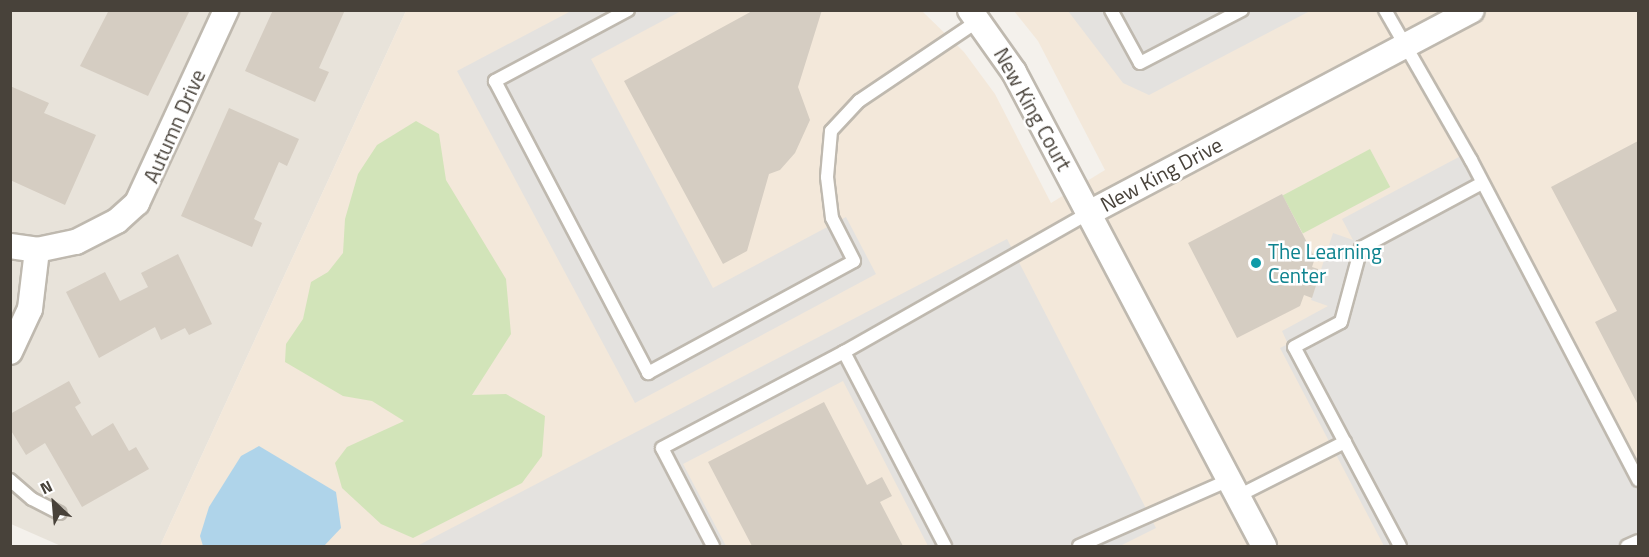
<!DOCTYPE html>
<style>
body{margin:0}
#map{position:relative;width:1649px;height:557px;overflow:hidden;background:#f4f1ec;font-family:"Titillium Web",sans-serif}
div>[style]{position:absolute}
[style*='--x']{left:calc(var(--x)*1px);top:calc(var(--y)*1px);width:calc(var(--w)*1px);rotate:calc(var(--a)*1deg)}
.residential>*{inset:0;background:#e8e3da}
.commercial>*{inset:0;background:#f3e8da}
.green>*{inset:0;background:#d2e4b9;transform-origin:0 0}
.parking>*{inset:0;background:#e4e2df}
.water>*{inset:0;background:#afd4ea}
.building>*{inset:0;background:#d5cdc2}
.roads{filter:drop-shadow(2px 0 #bfb9af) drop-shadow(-2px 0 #bfb9af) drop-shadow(0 2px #bfb9af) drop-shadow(0 -2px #bfb9af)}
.service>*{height:12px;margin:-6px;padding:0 6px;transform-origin:6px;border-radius:6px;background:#fff}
.minor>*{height:24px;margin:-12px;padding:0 12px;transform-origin:12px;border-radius:12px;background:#fff}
.dots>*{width:16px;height:16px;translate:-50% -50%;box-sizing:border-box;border:3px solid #fff;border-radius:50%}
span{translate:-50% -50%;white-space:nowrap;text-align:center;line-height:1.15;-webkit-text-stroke:5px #fff;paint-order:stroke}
.street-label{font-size:21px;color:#48423a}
.culture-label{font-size:21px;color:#0d838f}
.left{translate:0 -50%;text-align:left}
.frame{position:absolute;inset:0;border:12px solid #48423a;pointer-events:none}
.north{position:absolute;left:24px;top:473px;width:60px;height:60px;-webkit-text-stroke:4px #fff;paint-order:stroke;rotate:334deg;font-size:16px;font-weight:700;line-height:24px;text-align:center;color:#48423a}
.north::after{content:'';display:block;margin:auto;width:21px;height:27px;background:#48423a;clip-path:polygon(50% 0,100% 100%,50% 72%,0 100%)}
</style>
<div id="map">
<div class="residential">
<i style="clip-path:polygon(11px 11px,406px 11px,160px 546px,61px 546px,11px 524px)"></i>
</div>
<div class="commercial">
<i style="clip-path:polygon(406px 11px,922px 11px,964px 52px,995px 94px,1051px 203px,1105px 170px,1038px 41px,1014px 11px,1638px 11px,1638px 546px,160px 546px)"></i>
</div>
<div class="green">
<i style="clip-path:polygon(416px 121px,439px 134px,446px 180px,506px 279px,511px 334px,472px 395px,506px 394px,545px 416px,542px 456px,522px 483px,413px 538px,381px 524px,342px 488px,335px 463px,347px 447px,404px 421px,372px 401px,343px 396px,285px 362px,286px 344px,303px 319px,311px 282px,328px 272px,343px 253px,345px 219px,358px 174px,377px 145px)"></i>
<i style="left:1370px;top:149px;width:43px;height:99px;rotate:62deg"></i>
</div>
<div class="parking">
<i style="clip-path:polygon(571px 11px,681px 11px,591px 59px,713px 288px,846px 217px,876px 274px,635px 403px,457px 71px)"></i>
<i style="clip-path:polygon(1068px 11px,1310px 11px,1149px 95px,1123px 83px)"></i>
<i style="clip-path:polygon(1474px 149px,1638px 462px,1638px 546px,1384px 546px,1280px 348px,1288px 344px,1282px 331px,1328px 306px,1311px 300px,1333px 233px,1353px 240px,1342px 219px)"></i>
<i style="clip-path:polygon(1007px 239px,1156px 528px,1120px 546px,928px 546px,843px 381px,683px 464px,726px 546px,417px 546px)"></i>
</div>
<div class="water">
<i style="clip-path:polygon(259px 446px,336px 492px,341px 528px,324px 546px,203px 546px,200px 536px,209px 507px,241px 456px)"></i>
</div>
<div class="building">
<i style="clip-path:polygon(109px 10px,190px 10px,148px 96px,80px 66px)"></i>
<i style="clip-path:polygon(273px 10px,345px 10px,319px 68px,329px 72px,315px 102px,245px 71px)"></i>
<i style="clip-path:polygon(754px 10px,822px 10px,798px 87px,810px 120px,795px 153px,780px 170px,769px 174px,747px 251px,723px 264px,624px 81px)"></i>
<i style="clip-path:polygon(10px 86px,49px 103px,44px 113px,96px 135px,65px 205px,10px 180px)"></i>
<i style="clip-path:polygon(229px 108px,299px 139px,287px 166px,279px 162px,254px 219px,262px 223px,252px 247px,181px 216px)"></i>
<i style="clip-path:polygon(1638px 141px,1638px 405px,1595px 322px,1617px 311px,1551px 187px)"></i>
<i style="clip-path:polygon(1282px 194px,1315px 258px,1312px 267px,1321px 270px,1312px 298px,1304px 295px,1300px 306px,1237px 338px,1188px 243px)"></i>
<i style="clip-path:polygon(178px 254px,212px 324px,189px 335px,185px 328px,161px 340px,155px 327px,99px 358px,66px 292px,105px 272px,120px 301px,148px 287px,141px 273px)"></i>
<i style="clip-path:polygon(69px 381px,81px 403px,75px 407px,92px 436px,113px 423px,129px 451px,136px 447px,149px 469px,82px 507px,45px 443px,26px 455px,10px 429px,10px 414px)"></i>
<i style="clip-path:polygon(824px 402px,867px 485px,882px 477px,892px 496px,880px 502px,903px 546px,752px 546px,708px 462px)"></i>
</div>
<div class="roads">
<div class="service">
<i style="--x:628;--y:10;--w:151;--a:151.9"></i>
<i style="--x:495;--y:81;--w:330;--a:62.3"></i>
<i style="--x:648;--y:373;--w:234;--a:-28.5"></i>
<i style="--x:854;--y:261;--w:48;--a:-117.1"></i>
<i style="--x:832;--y:218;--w:41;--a:-97"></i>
<i style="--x:827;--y:177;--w:46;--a:-85"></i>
<i style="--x:831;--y:131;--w:41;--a:-47"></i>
<i style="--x:859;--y:101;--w:145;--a:-34"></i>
<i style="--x:1111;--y:10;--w:60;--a:61.3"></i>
<i style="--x:1140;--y:63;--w:115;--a:-27.5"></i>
<i style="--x:1385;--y:10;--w:173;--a:60.2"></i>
<i style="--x:1471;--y:160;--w:361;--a:62.4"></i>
<i style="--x:844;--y:352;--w:219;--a:62.5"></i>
<i style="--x:10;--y:480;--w:29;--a:41"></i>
<i style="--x:32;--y:499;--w:31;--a:27"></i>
<i style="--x:1238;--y:496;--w:120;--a:-26.8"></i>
<i style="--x:713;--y:546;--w:110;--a:-117.5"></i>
<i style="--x:662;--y:448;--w:206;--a:-27.8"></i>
<i style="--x:844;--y:352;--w:282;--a:-29.6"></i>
<i style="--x:1079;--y:546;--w:164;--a:-23.7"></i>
<i style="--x:1400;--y:546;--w:225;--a:-118"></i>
<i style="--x:1294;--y:347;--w:53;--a:-28"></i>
<i style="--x:1341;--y:322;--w:77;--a:-74.9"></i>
<i style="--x:1361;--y:248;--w:137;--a:-28.2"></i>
<i style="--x:1627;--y:546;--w:12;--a:-24"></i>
</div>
<div class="minor">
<i style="--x:970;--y:10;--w:76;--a:54.6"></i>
<i style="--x:1014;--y:72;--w:536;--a:62.19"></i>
<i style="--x:1089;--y:213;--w:433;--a:-27.9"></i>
<i style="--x:10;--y:246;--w:27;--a:8"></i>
<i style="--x:37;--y:250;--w:40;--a:-12"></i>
<i style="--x:76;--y:242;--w:46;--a:-27.1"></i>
<i style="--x:117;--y:221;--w:27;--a:-42"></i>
<i style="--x:137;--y:203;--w:213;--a:-65.2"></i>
<i style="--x:10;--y:352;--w:47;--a:-65.1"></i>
<i style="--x:30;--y:309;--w:59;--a:-83.2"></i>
</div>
</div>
<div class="dots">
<i style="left:1256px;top:263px;background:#0f9aa8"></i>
</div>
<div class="street-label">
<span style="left:1033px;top:109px;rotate:61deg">New King Court</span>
<span style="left:174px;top:126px;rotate:-66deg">Autumn Drive</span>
<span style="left:1161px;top:174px;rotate:-28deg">New King Drive</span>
</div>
<div class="culture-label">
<span class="left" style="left:1268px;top:263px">The Learning<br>Center</span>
</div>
<div class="frame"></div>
<div class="north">N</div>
</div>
